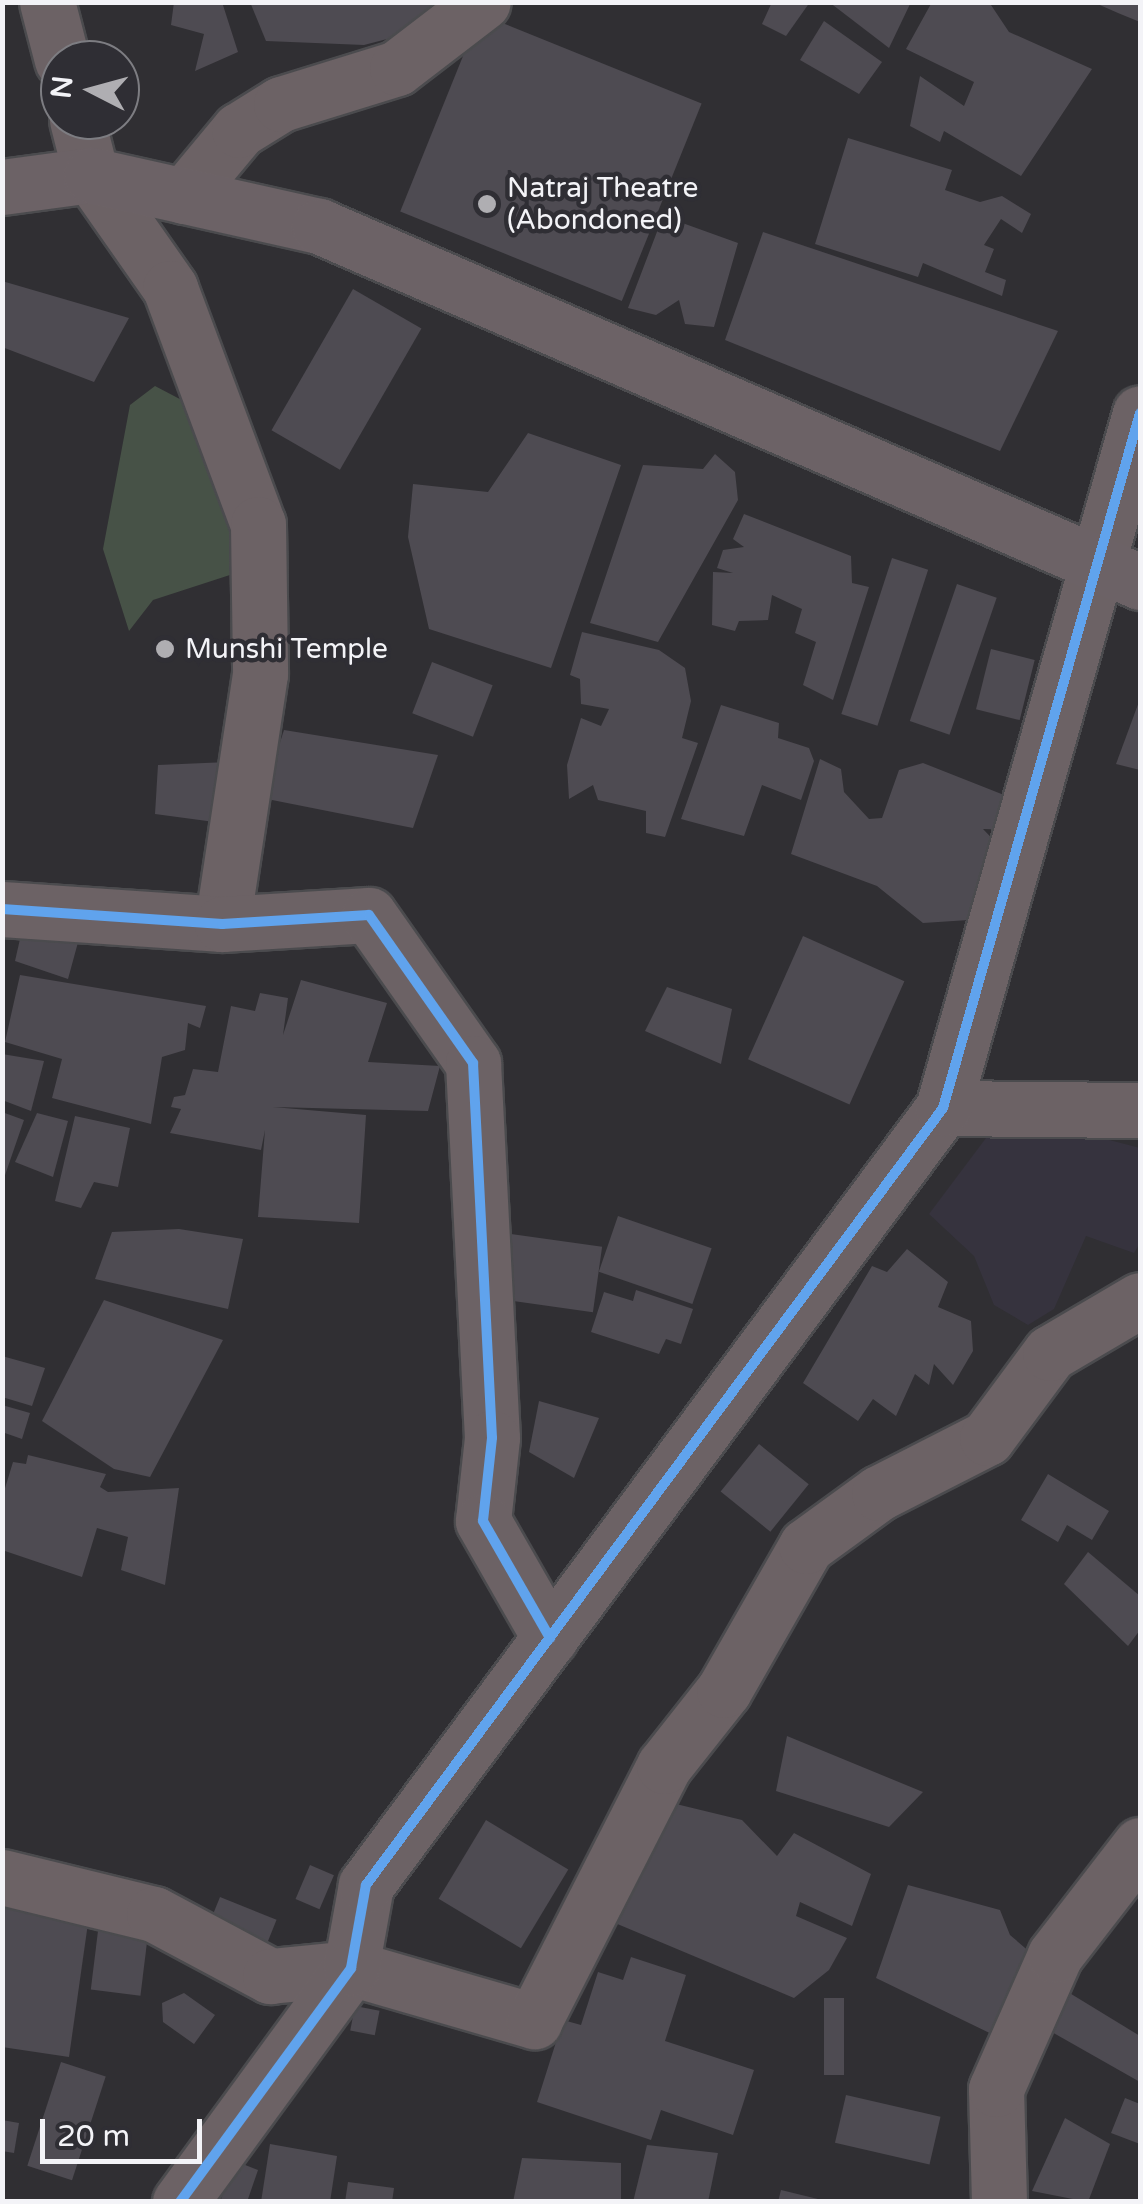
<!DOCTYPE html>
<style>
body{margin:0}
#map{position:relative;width:1143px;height:2204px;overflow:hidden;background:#302f33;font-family:"Varela Round",sans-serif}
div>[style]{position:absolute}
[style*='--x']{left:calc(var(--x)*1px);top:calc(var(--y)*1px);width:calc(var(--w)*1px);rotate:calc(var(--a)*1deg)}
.built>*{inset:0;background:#36333e}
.green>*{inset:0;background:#475247}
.building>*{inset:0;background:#4e4b52;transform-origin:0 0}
.roads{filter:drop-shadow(2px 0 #4b4b4e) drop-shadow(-2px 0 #4b4b4e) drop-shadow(0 2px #4b4b4e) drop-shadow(0 -2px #4b4b4e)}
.minor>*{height:55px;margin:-27.5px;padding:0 27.5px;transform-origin:27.5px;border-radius:27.5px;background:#6c6265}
.major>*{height:55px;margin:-27.5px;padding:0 27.5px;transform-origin:27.5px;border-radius:27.5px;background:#6c6266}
.cycleway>*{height:10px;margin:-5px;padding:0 5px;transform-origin:5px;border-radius:5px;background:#60a3ed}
.dots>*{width:28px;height:28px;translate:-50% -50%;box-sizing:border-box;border:5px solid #2f2e34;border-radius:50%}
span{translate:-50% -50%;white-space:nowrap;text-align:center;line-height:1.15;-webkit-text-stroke:9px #2f2e34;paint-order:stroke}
.poi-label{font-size:28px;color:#f3f3f7}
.left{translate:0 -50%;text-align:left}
.frame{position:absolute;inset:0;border:5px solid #f3f3f7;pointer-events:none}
.north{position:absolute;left:40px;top:40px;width:100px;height:100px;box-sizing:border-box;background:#2f2e34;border:2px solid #7d7d82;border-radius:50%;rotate:276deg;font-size:28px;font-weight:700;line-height:40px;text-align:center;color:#f3f3f7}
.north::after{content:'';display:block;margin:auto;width:35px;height:45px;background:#afaeb2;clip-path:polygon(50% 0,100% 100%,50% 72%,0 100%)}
.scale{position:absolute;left:40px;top:2119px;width:162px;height:45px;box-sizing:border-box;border:5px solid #f3f3f7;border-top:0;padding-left:12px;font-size:30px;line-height:35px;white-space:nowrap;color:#f3f3f7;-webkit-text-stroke:8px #2f2e34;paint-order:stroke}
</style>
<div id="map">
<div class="built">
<i style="clip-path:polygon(995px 1126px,1056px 1126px,1140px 1148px,1140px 1243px,1134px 1253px,1086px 1236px,1054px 1309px,1028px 1325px,994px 1305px,974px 1256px,929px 1214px)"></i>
</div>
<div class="green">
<i style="clip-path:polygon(155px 386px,195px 407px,251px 530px,236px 573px,153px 600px,129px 631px,103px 549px,130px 405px)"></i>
</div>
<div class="building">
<i style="clip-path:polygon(174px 2px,222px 2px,238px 52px,195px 71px,204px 34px,171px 25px)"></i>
<i style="clip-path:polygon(250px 2px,442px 2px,437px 26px,364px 45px,266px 41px)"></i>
<i style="clip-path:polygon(772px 2px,810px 2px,786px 36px,762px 24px)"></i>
<i style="clip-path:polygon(829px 2px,911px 2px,889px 48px)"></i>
<i style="clip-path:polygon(932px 2px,989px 2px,1009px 32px,1092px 69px,1021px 176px,944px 131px,940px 142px,910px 126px,920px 76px,964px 106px,974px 82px,906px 49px)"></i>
<i style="clip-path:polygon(1093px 2px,1140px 2px,1140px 22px,1118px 13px)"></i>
<i style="left:480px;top:14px;width:239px;height:213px;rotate:22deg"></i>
<i style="clip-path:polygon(824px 21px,882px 62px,859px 94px,800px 60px)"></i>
<i style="clip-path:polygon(848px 138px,952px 170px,945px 190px,980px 202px,1002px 196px,1031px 214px,1022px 233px,1001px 219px,984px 245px,994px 249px,985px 272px,1006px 280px,1002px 296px,923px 263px,918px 277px,815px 244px)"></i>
<i style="clip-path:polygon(663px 216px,738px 243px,714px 327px,685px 324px,679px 300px,656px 315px,628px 308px)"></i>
<i style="clip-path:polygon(763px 232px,1058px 331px,1000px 451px,725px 340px)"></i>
<i style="clip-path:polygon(2px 281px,129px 318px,94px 382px,2px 347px)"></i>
<i style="left:353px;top:289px;width:79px;height:163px;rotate:30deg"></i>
<i style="clip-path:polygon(528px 433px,621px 465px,551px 668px,429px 629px,408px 537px,413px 484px,488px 492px)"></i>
<i style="clip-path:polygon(715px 454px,735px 472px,738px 500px,658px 642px,590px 623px,643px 465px,703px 469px)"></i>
<i style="clip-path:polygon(744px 514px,851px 556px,852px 583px,869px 587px,833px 700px,803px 685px,816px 642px,795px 633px,802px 609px,772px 595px,768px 620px,739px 621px,735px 631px,712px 625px,713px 572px,733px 573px,717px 568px,723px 550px,744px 547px,733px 539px)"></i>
<i style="left:892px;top:558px;width:38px;height:164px;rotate:18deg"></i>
<i style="left:957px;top:584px;width:42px;height:145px;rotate:19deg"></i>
<i style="clip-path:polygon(582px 632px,659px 650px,685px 668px,691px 701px,682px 738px,698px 743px,665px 837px,646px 833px,646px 811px,598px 800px,593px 785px,569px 799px,567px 765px,581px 718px,601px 726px,609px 709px,581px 704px,580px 679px,570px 675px)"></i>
<i style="left:991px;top:649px;width:45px;height:62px;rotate:14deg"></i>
<i style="left:432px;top:662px;width:65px;height:55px;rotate:21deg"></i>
<i style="clip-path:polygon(1140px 699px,1140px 770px,1116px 764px)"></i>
<i style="clip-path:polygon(721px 705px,779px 723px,778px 738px,809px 748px,814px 761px,801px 800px,762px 785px,744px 836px,681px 819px)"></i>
<i style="clip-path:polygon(284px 730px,438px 755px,413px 828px,262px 798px)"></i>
<i style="clip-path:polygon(820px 759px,841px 769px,844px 792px,869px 819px,882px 818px,899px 770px,923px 763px,1022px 802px,1015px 830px,983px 829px,1007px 854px,984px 919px,923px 923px,877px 886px,791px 854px)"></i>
<i style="clip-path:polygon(228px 762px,222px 823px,155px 814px,158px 765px)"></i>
<i style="clip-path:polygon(25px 917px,83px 924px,68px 979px,15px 961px)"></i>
<i style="left:803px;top:936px;width:111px;height:135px;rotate:24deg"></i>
<i style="clip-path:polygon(20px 975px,206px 1006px,200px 1028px,188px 1023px,185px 1050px,162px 1057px,151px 1124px,52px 1098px,62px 1059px,5px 1042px)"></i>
<i style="clip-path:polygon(301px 980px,387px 1003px,368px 1062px,440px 1066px,428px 1111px,273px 1107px,366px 1115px,359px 1223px,258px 1217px,265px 1130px,261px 1150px,170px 1133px,181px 1109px,171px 1107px,174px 1097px,185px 1095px,193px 1069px,218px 1072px,231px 1006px,255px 1011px,260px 993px,288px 998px,283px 1035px)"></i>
<i style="clip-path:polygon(667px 987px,732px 1009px,721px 1064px,645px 1031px)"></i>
<i style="clip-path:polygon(2px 1054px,44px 1061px,31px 1111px,2px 1100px)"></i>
<i style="clip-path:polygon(2px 1112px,24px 1120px,3px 1181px,2px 1181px)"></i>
<i style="clip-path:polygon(37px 1113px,68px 1121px,53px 1177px,15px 1162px)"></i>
<i style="clip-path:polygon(75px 1116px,130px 1128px,118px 1187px,94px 1182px,81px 1208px,55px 1201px)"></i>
<i style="left:618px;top:1216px;width:99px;height:59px;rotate:19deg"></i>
<i style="clip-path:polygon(179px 1229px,243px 1239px,228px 1309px,95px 1279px,112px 1232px)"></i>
<i style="left:511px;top:1234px;width:92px;height:66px;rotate:8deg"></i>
<i style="clip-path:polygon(907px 1249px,948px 1282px,938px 1307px,971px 1321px,973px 1351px,953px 1385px,934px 1364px,929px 1385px,915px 1374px,896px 1416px,873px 1399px,858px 1421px,803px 1383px,872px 1266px,887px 1272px)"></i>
<i style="clip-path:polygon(636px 1290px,693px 1309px,681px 1344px,666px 1339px,659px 1354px,591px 1332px,604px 1292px,633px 1301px)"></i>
<i style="clip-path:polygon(104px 1300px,223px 1340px,150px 1477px,114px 1469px,42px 1421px)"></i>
<i style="clip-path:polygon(2px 1356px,45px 1368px,32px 1406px,2px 1397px)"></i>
<i style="clip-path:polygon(539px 1401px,599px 1418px,574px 1478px,529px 1452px)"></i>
<i style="clip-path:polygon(2px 1405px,30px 1413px,22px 1439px,2px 1432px)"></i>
<i style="left:759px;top:1444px;width:64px;height:61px;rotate:39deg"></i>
<i style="clip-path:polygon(28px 1455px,106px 1474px,100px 1487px,108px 1492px,179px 1488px,165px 1585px,121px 1570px,128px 1537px,97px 1528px,82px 1577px,2px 1550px,2px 1498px,13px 1462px,26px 1464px)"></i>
<i style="clip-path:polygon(1048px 1474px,1109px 1511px,1092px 1540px,1067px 1525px,1058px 1542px,1021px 1520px)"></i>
<i style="clip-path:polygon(1088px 1552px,1140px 1596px,1140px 1630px,1128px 1646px,1064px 1584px)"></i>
<i style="clip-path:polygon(787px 1736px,923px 1792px,889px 1827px,776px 1791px)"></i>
<i style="clip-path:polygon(676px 1804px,742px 1820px,777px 1856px,794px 1833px,871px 1874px,852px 1926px,800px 1902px,796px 1916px,847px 1938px,829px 1970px,794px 1998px,615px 1923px)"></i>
<i style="left:486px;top:1820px;width:96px;height:92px;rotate:31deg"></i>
<i style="left:310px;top:1865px;width:26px;height:37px;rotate:23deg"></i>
<i style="clip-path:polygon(908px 1885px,1000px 1910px,1010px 1935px,1038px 1959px,1002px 2039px,876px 1978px)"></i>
<i style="clip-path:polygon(2px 1896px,90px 1909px,69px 2057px,2px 2047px)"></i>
<i style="left:220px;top:1897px;width:61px;height:30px;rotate:22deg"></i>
<i style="left:98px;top:1931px;width:50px;height:59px;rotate:7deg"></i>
<i style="clip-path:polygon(631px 1957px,686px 1975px,665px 2041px,754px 2070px,733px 2135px,661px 2110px,651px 2140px,537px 2102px,563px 2020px,581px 2025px,598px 1972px,623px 1980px)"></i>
<i style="clip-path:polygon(1063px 1989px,1140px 2036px,1140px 2082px,1043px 2027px)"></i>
<i style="clip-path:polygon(184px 1993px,215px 2015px,194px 2044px,163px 2022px,162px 2003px)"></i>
<i style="left:824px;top:1998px;width:20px;height:77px"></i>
<i style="left:355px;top:2006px;width:25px;height:25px;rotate:11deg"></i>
<i style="left:61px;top:2062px;width:47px;height:109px;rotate:18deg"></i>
<i style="left:846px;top:2095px;width:97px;height:49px;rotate:13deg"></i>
<i style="clip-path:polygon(1125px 2098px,1140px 2104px,1140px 2144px,1111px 2133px)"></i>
<i style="clip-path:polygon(1065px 2118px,1110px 2144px,1088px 2202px,1032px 2191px)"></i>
<i style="clip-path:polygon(2px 2120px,19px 2123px,14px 2153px,2px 2151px)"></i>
<i style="clip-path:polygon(270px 2144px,337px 2156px,330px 2202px,261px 2202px)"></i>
<i style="clip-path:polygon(647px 2145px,718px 2153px,708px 2202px,633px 2202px)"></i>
<i style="clip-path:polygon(522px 2158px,621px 2163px,621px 2202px,513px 2202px)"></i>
<i style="clip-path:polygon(235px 2161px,258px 2170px,247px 2202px,220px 2202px)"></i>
<i style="clip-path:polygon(348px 2182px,394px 2188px,392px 2202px,345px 2202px)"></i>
<i style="clip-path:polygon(781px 2190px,822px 2200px,822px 2202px,778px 2202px)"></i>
</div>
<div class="roads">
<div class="minor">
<i style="--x:47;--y:2;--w:60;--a:75.5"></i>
<i style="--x:77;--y:120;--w:57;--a:75.7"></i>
<i style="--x:91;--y:175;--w:138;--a:55"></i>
<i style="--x:170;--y:288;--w:252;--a:69.6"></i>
<i style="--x:258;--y:524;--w:150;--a:89.2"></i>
<i style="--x:260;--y:674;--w:253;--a:98.6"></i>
<i style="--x:184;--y:196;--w:86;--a:-50.2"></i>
<i style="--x:239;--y:130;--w:49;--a:-31.8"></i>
<i style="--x:281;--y:104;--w:121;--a:-17.2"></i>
<i style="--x:397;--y:68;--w:108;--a:-37.5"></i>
<i style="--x:2;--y:909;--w:221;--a:3.9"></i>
<i style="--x:222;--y:924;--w:147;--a:-3.5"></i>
<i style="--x:369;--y:915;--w:181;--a:54.9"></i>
<i style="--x:473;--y:1063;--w:375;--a:87.1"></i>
<i style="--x:492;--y:1438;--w:83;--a:96.2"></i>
<i style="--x:483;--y:1521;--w:135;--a:60.2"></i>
<i style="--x:943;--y:1108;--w:197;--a:0.6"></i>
<i style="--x:2;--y:1877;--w:156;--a:13.7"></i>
<i style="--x:154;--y:1914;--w:132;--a:28.1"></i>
<i style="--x:270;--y:1976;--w:81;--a:-5.6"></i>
<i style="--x:351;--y:1968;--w:191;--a:16.2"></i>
<i style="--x:534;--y:2021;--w:286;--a:-63"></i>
<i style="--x:664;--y:1766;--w:97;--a:-51.7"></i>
<i style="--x:724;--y:1690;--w:166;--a:-60.3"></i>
<i style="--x:806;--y:1546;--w:90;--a:-36"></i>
<i style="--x:879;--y:1493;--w:121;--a:-27"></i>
<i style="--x:987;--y:1438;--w:106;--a:-53.5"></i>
<i style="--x:1050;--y:1353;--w:104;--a:-30.5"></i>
<i style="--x:180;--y:2202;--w:290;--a:-53.8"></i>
<i style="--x:351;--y:1968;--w:84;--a:-79.8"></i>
<i style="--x:366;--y:1885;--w:968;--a:-53.4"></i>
<i style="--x:943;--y:1108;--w:722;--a:-74.17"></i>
<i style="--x:999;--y:2202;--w:113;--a:-91.5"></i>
<i style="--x:996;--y:2089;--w:146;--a:-66.2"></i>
<i style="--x:1055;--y:1955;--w:139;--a:-52.3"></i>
</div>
<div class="major">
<i style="--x:2;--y:187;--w:90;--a:-7.7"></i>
<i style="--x:91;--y:175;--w:234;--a:12.6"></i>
<i style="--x:319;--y:226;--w:895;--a:23.44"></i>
</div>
</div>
<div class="cycleway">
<i style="--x:2;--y:909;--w:221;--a:3.9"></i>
<i style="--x:222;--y:924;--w:147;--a:-3.5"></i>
<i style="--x:369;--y:915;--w:181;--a:54.9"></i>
<i style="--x:473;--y:1063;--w:375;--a:87.1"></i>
<i style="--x:492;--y:1438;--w:83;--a:96.2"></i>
<i style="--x:483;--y:1521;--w:135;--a:60.2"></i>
<i style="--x:180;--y:2202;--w:290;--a:-53.8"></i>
<i style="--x:351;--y:1968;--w:84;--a:-79.8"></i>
<i style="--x:366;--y:1885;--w:968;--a:-53.4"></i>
<i style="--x:943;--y:1108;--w:722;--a:-74.17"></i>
</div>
<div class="dots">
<i style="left:487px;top:204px;background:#afaeb2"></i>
<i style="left:165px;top:649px;background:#afaeb2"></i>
</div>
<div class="poi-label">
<span class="left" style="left:507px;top:204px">Natraj Theatre<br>(Abondoned)</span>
<span class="left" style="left:185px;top:649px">Munshi Temple</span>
</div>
<div class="frame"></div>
<div class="north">N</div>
<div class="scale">20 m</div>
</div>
